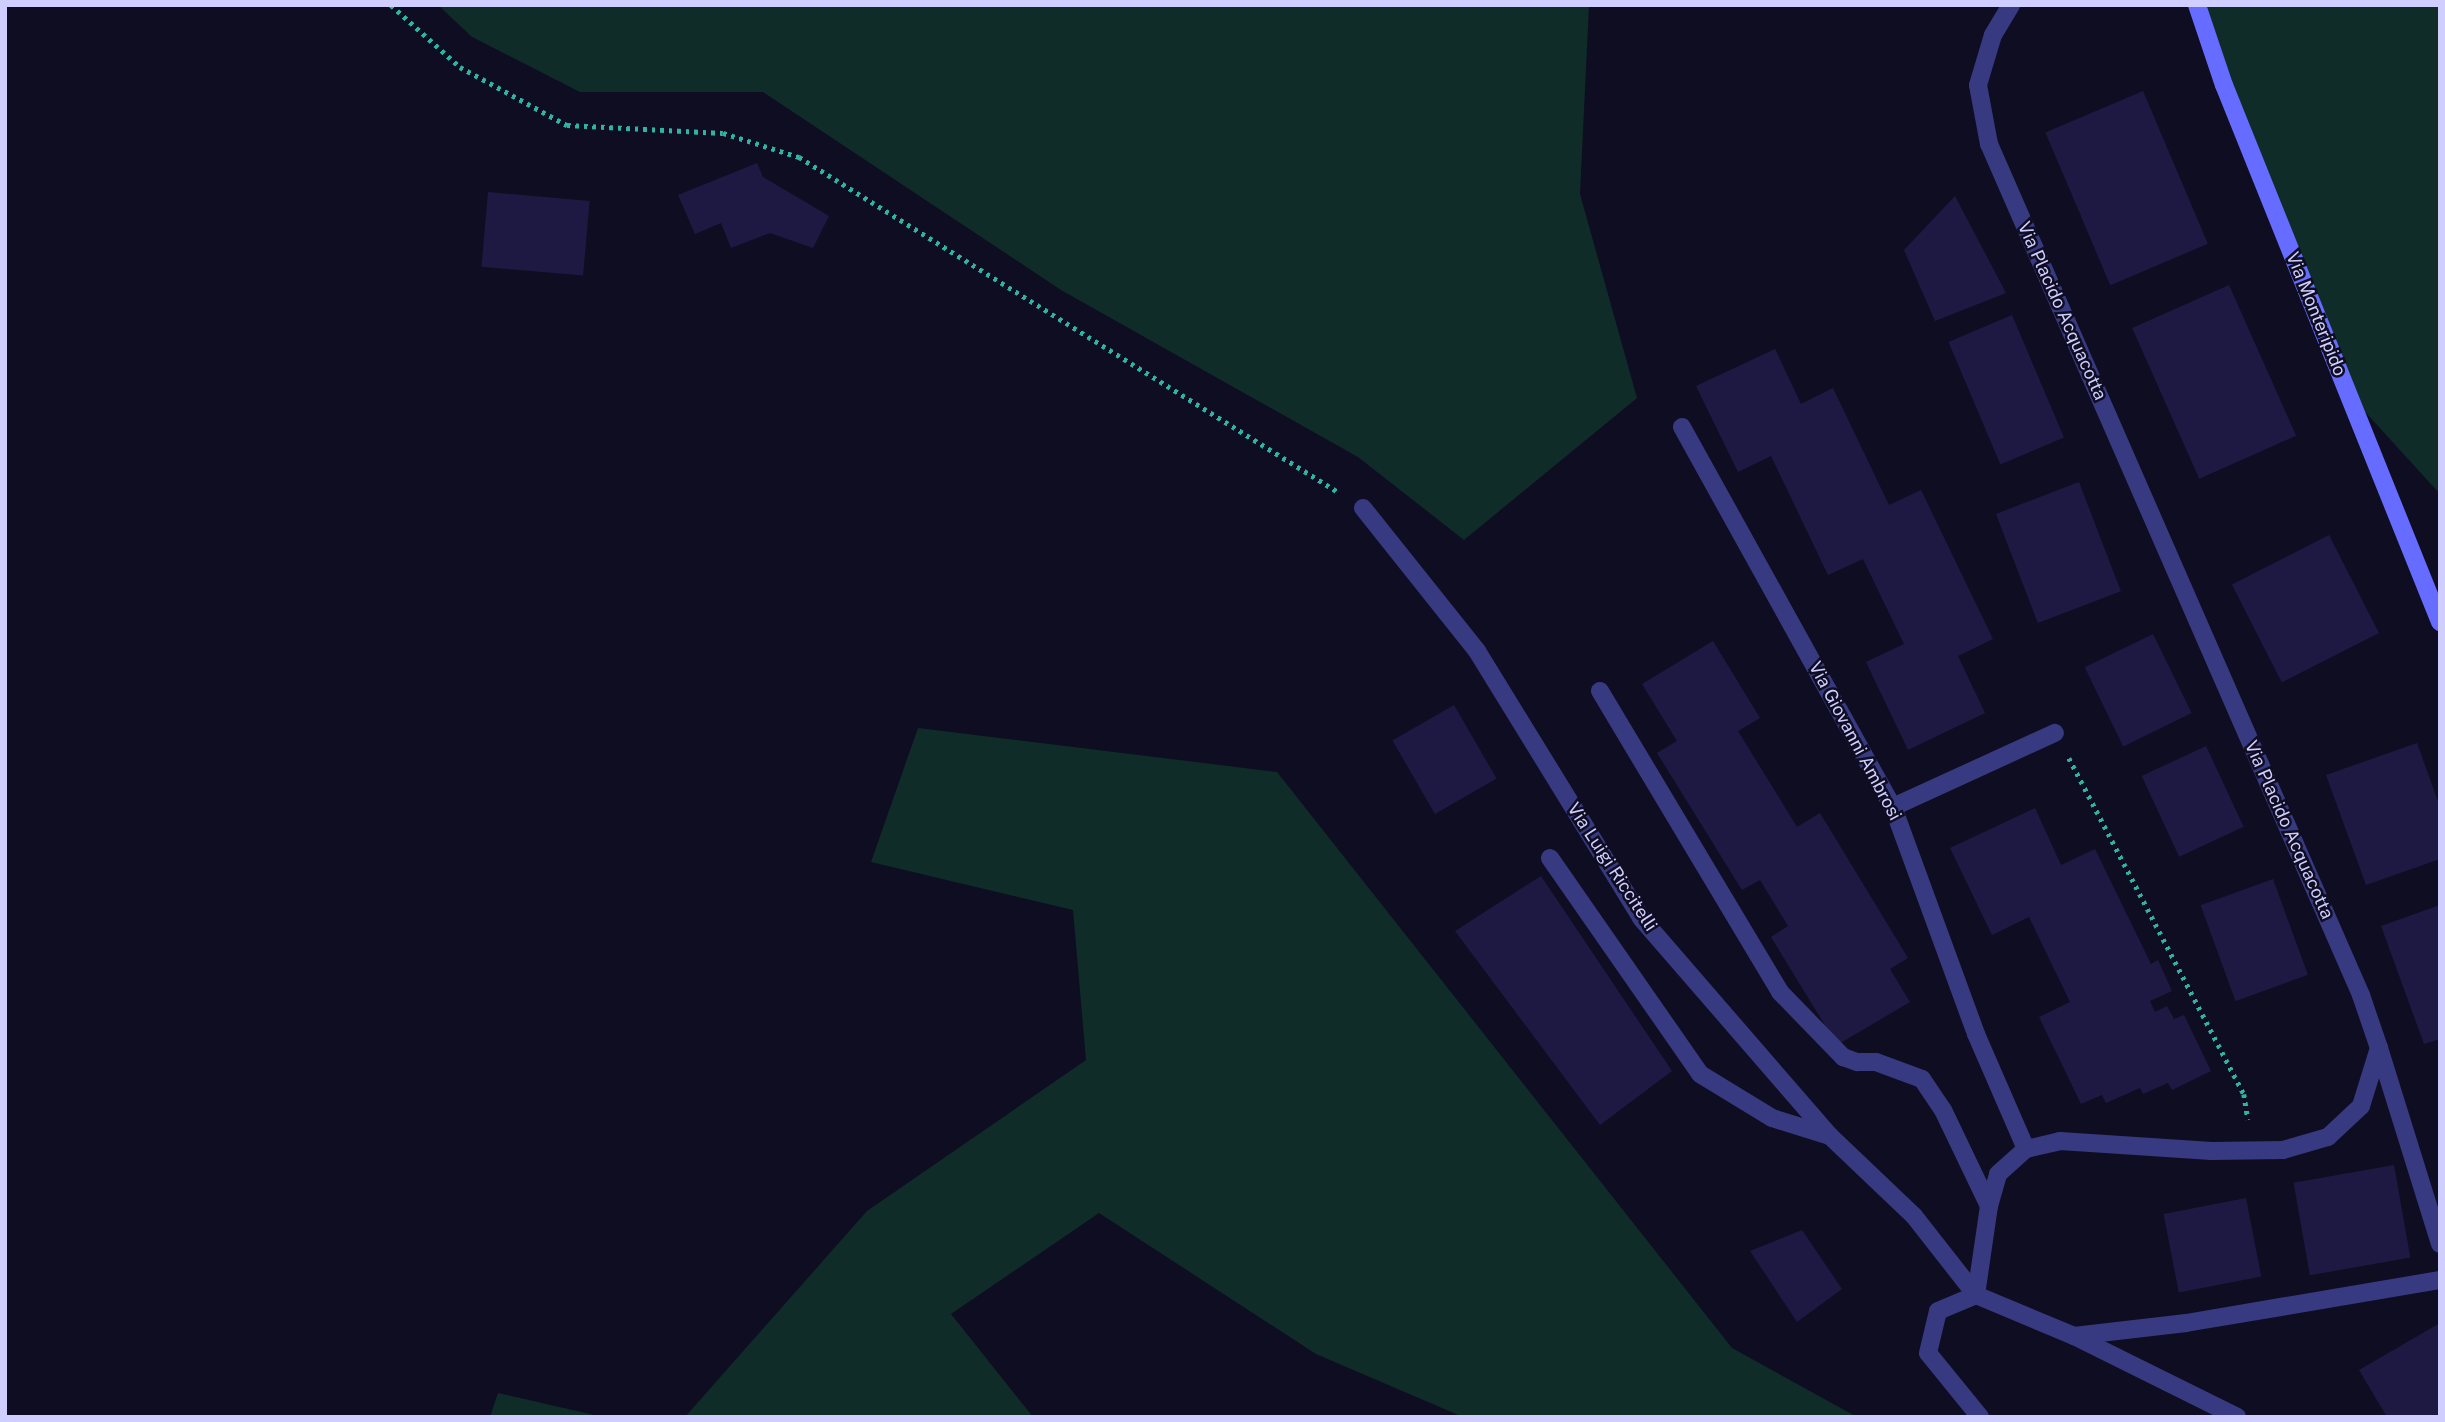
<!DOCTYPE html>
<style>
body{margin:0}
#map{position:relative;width:2445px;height:1422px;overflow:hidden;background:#0f0d22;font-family:"Public Sans",sans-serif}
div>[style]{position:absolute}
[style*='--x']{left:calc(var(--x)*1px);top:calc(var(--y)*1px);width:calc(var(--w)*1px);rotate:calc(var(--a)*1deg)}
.green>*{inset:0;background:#102c29}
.building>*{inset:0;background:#1e1943;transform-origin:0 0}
.path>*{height:4.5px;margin-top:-2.25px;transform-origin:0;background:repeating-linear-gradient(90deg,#2db4a2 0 3.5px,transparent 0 8.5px)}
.lane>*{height:18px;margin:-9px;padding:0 9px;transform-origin:9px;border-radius:9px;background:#383a81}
.street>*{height:18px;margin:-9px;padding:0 9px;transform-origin:9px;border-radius:9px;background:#383a81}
.secondary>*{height:18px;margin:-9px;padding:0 9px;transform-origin:9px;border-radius:9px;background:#656cff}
span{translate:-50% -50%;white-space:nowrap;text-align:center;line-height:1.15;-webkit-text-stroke:5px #0f0d22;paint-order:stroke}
.street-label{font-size:18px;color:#d0ceff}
.frame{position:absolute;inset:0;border:7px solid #d0ceff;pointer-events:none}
</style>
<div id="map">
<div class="green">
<i style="clip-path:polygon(438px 5px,1589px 5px,1580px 194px,1637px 398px,1464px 540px,1358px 457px,1061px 290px,763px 92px,580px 92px,472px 37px)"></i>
<i style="clip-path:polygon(2203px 5px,2440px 5px,2440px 494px,2347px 392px)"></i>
<i style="clip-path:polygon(918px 728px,1277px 772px,1732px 1348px,1857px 1417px,1463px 1417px,1316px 1354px,1099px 1213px,951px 1314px,1033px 1417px,685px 1417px,867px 1211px,1086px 1060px,1073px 910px,871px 862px)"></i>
<i style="clip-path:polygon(498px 1393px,603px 1417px,490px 1417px)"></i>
</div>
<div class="building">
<i style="left:2143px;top:91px;width:166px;height:106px;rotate:67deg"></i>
<i style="clip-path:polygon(757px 163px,763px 177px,829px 216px,813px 248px,770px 233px,731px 248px,721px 223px,695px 234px,678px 195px)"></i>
<i style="left:488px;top:192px;width:102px;height:75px;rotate:5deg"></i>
<i style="clip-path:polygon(1955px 196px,2006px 293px,1935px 321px,1904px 250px)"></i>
<i style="left:2229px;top:285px;width:165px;height:106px;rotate:66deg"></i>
<i style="left:2012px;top:315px;width:133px;height:69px;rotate:67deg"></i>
<i style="clip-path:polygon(1775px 349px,1801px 404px,1833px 388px,1889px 505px,1921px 490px,1993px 639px,1958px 656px,1985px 713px,1908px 750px,1866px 662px,1904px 644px,1863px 559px,1828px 575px,1771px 456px,1738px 472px,1696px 386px)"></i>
<i style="left:2079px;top:482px;width:117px;height:89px;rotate:69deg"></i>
<i style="left:2329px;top:535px;width:110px;height:109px;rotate:63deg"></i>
<i style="left:2153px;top:634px;width:88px;height:76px;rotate:64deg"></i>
<i style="clip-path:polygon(1713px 641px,1760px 718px,1738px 731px,1797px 827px,1820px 813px,1908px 958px,1890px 969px,1910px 1002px,1837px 1045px,1771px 937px,1788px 926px,1760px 880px,1742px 890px,1657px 753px,1677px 741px,1642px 684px)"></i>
<i style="left:1454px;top:705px;width:85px;height:71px;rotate:60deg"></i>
<i style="clip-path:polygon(2417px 743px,2440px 807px,2440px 859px,2366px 885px,2326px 775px)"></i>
<i style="left:2206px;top:746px;width:89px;height:71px;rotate:65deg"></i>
<i style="clip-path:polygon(2035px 808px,2061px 865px,2095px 849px,2151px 964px,2158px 960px,2172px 991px,2150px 1001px,2155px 1012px,2167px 1006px,2174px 1019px,2184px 1015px,2211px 1071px,2172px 1090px,2168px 1083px,2143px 1094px,2140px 1088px,2106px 1103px,2102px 1095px,2081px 1104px,2039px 1017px,2070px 1002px,2029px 917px,1992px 935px,1950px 848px)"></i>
<i style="clip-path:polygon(1541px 876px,1672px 1071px,1600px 1125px,1455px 931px)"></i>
<i style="left:2273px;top:879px;width:102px;height:77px;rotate:70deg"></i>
<i style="clip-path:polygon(2440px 905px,2440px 1039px,2424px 1044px,2381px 926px)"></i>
<i style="left:2394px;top:1165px;width:94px;height:102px;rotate:80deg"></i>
<i style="left:2246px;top:1198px;width:80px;height:84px;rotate:79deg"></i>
<i style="clip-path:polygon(1802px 1230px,1842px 1289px,1797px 1322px,1750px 1251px)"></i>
<i style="clip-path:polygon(2440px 1323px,2440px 1417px,2387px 1417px,2359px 1370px)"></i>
</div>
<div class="path">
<i style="--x:391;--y:5;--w:93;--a:41.9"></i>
<i style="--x:460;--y:67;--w:122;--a:28.5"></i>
<i style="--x:567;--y:125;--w:156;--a:2.9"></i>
<i style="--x:723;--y:133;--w:80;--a:17.5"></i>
<i style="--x:799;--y:157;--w:635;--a:31.86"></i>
<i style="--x:2069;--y:758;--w:379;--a:62.5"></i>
<i style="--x:2244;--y:1094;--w:26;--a:81"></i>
</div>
<div class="lane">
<i style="--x:1600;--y:691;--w:351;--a:59.1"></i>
<i style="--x:1780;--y:992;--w:91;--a:45.9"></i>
<i style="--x:1843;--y:1057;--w:15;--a:20"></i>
<i style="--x:1857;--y:1062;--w:19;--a:0"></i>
<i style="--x:1876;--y:1062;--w:49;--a:20.3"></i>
<i style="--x:1922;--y:1079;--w:37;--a:56"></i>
<i style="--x:1943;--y:1110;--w:106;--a:64.4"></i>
<i style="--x:1550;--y:858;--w:263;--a:55.2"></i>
<i style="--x:1700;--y:1074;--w:84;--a:31.4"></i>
<i style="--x:1772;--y:1118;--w:61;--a:17.2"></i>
</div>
<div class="street">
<i style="--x:1682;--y:427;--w:435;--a:61"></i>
<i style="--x:1893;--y:807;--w:242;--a:69.9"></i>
<i style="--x:1976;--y:1034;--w:125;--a:66.5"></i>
<i style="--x:1363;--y:508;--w:183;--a:51.4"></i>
<i style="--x:1477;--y:651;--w:313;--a:58.4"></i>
<i style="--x:1641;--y:918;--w:289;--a:49.1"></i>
<i style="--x:1830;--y:1136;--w:116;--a:43.6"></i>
<i style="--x:1914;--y:1216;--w:100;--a:51.9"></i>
<i style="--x:1893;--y:807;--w:178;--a:-24.6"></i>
<i style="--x:2379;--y:1048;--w:205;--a:72.7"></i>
<i style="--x:1976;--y:1295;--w:90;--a:-81.7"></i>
<i style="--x:1989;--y:1206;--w:33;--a:-74"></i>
<i style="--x:1998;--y:1174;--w:38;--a:-42"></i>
<i style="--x:2026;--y:1149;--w:35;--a:-13"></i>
<i style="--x:2060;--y:1141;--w:152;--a:3.8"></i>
<i style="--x:2212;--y:1151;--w:71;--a:-0.8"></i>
<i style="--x:2283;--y:1150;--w:47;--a:-16.1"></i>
<i style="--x:2328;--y:1137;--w:45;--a:-43.2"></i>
<i style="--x:2361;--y:1106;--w:61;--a:-72.8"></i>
<i style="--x:2379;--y:1048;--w:56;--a:-108.8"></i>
<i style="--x:2361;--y:995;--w:929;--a:-113.61"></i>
<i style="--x:1989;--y:144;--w:60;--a:-100.6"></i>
<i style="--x:1978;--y:85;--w:52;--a:-73.3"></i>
<i style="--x:1993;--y:35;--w:35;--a:-59"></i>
<i style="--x:2074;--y:1336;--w:113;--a:-6.6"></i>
<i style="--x:2186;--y:1323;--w:258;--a:-9.6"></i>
<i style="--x:1980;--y:1417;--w:82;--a:-129.1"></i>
<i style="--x:1928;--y:1353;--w:43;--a:-76.6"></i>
<i style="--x:1938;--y:1311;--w:41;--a:-22.8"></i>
<i style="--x:1976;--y:1295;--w:106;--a:22.7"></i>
<i style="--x:2074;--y:1336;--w:182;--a:26.4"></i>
</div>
<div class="secondary">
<i style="--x:2197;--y:5;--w:84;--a:71.4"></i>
<i style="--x:2224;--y:85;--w:579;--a:68.09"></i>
</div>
<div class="street-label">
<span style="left:2062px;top:311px;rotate:66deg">Via Placido Acquacotta</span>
<span style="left:2316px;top:314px;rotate:68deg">Via Monteripido</span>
<span style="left:1855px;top:741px;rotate:62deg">Via Giovanni Ambrosi</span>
<span style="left:2289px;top:830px;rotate:66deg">Via Placido Acquacotta</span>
<span style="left:1612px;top:867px;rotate:57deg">Via Luigi Riccitelli</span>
</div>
<div class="frame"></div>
</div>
